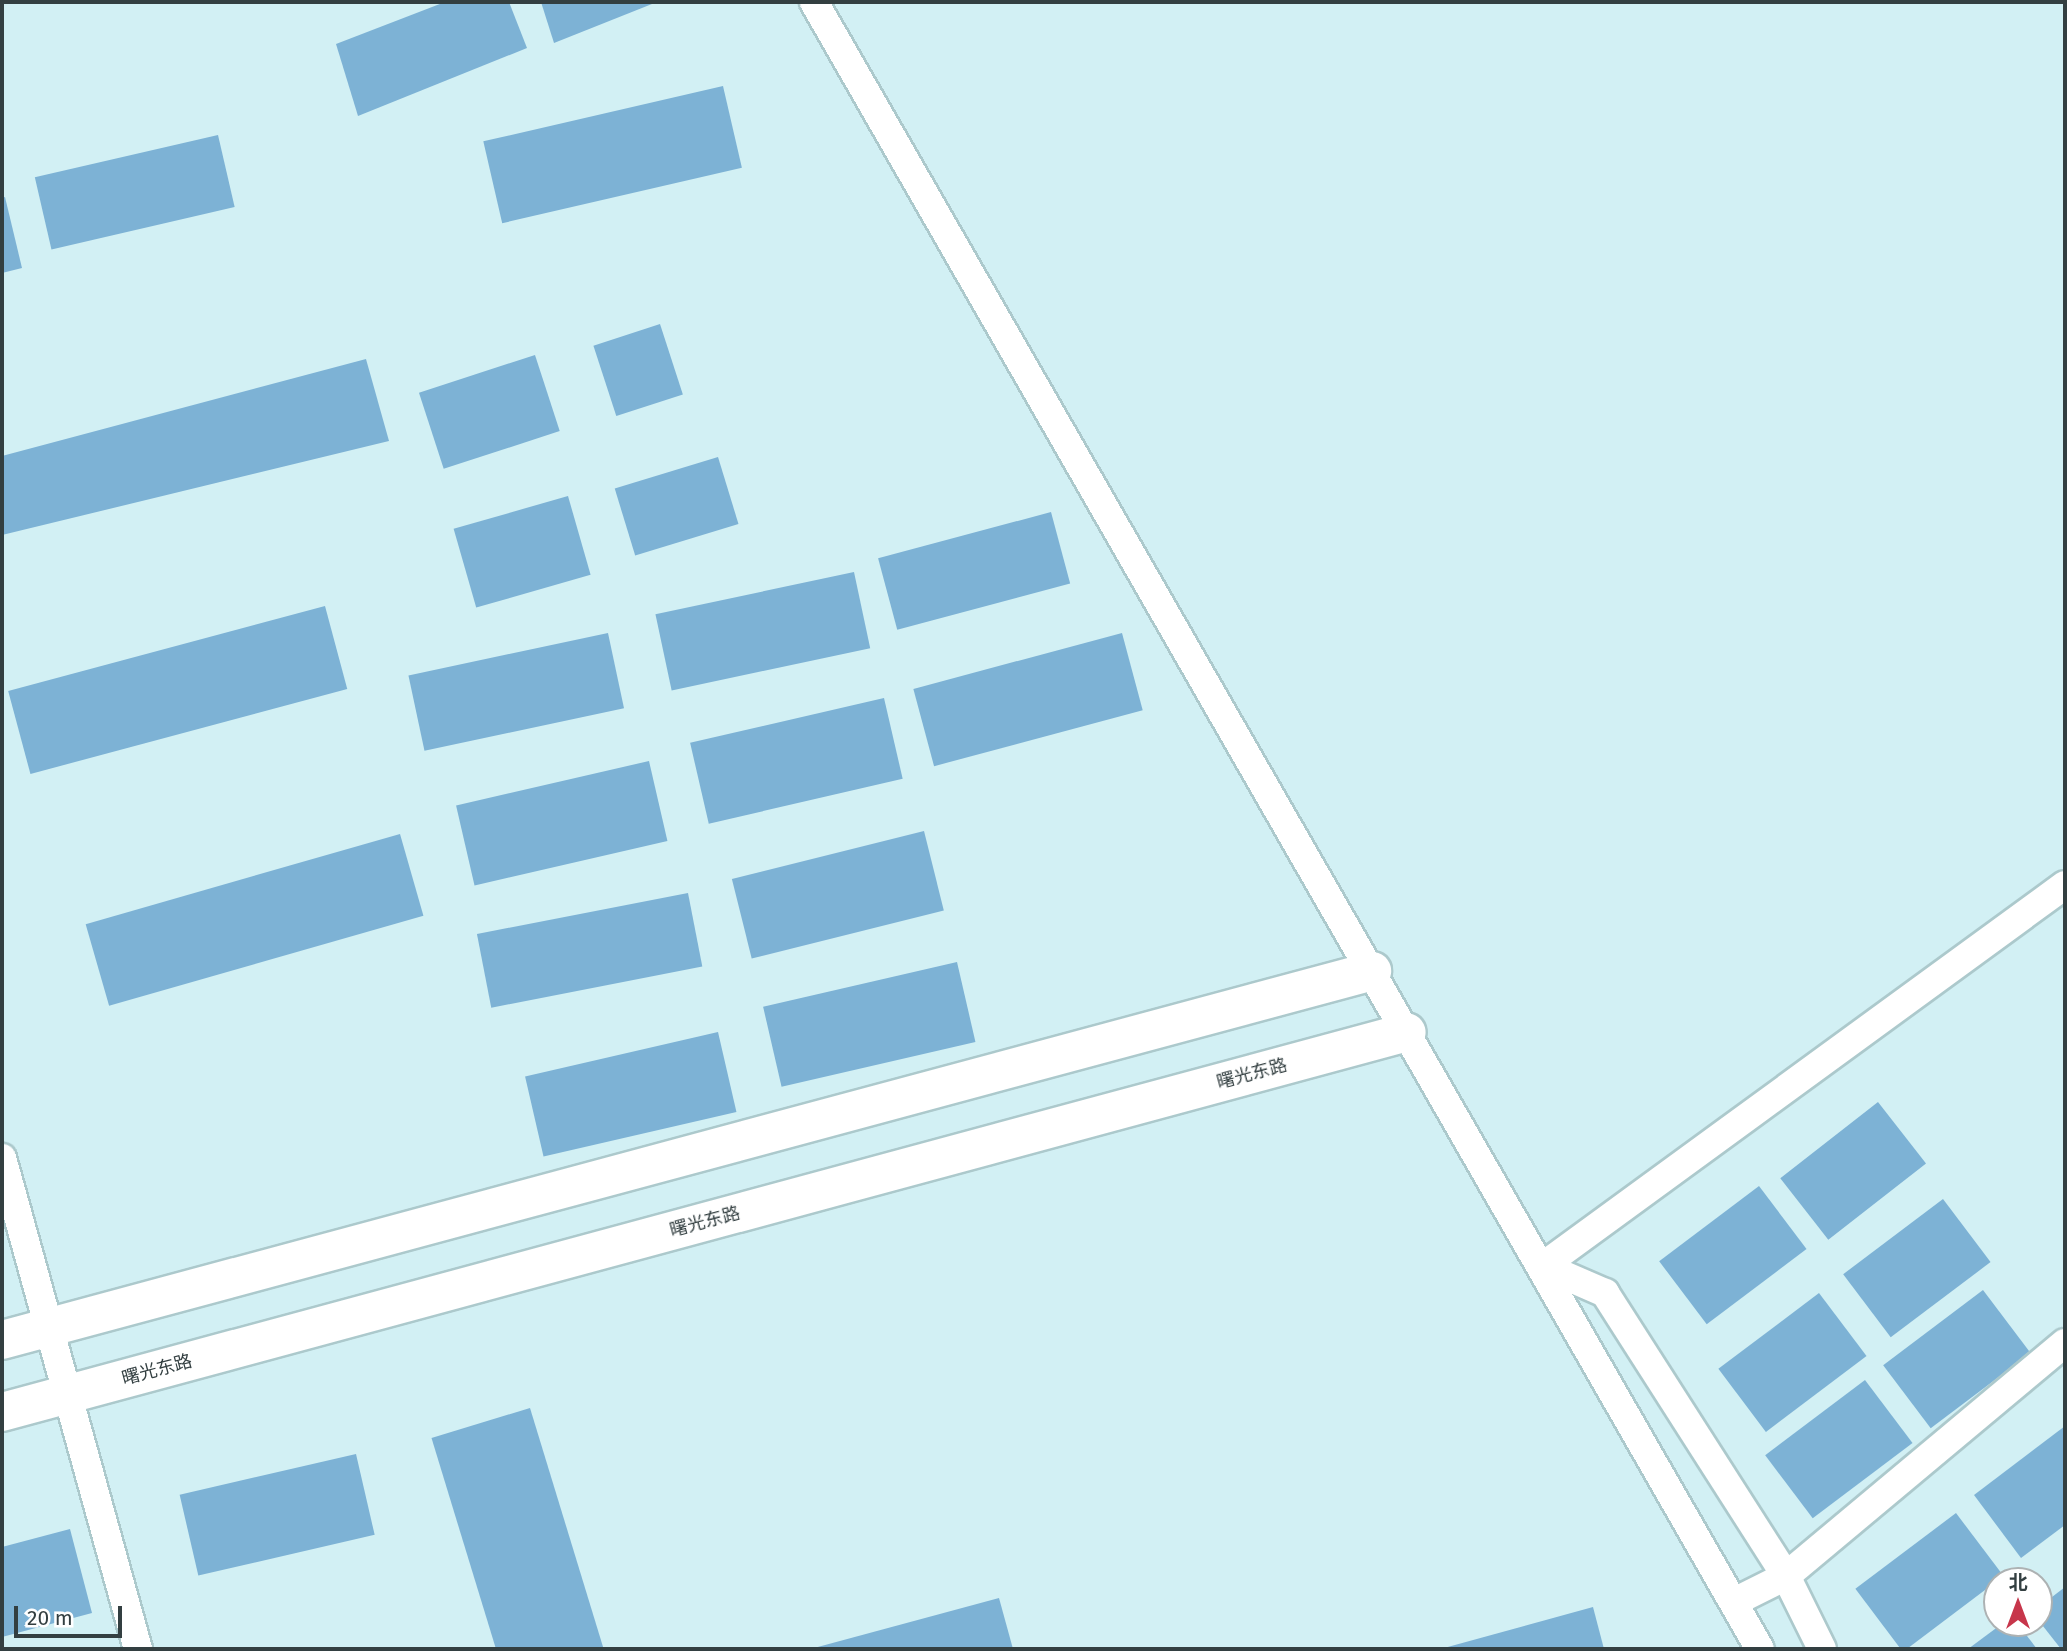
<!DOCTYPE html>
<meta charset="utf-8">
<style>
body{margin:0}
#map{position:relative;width:2067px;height:1651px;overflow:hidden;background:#d2f0f4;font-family:"Fira Sans","Noto Sans SC",sans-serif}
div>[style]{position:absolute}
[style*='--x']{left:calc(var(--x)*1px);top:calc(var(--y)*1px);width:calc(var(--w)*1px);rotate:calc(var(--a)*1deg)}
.building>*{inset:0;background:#7db2d5;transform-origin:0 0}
.roads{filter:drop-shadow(2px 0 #acc9cc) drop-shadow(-2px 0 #acc9cc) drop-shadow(0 2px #acc9cc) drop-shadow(0 -2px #acc9cc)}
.minor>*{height:28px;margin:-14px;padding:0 14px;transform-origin:14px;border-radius:14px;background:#fff}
.secondary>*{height:38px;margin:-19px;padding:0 19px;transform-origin:19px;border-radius:19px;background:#fff}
span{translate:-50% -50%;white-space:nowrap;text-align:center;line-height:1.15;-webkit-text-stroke:5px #fff;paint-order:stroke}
.street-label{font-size:18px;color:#333f41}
.frame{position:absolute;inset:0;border:4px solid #333f41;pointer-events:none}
.north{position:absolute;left:1983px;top:1567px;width:70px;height:70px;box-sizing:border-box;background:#fff;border:2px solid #adb2b3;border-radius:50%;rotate:0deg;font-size:19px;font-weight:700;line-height:28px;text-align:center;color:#333f41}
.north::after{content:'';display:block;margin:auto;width:24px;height:32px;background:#c7364b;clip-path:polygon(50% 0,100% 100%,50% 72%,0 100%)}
.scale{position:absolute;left:14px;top:1606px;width:108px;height:32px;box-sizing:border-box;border:4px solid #333f41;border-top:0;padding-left:9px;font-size:21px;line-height:24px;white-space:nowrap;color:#333f41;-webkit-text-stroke:5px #fff;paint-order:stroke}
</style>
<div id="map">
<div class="building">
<i style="clip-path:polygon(445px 2px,509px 2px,527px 48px,358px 116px,336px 44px)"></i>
<i style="clip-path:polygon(541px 2px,657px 2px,554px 43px)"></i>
<i style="left:723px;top:86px;width:84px;height:246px;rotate:77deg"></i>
<i style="left:218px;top:135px;width:74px;height:188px;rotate:77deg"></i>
<i style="clip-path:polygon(5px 197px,22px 268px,2px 273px,2px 198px)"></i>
<i style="left:660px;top:324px;width:74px;height:70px;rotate:72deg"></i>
<i style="left:535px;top:355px;width:80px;height:122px;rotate:72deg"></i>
<i style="clip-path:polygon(366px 359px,389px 441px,2px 535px,2px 456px)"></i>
<i style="left:718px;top:457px;width:70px;height:108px;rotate:73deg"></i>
<i style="left:568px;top:496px;width:82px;height:119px;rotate:74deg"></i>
<i style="left:1051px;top:512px;width:74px;height:179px;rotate:75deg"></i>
<i style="left:854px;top:572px;width:78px;height:203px;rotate:78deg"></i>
<i style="left:325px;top:606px;width:86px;height:328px;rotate:75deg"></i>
<i style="left:608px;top:633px;width:77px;height:204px;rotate:78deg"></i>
<i style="left:1122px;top:633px;width:80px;height:216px;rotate:75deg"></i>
<i style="left:884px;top:698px;width:83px;height:199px;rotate:77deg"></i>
<i style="left:649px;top:761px;width:82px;height:198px;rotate:77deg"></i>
<i style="left:924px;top:831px;width:82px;height:198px;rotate:76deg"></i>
<i style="left:400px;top:834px;width:85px;height:327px;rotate:74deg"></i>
<i style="left:688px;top:893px;width:75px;height:215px;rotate:79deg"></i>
<i style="left:957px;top:962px;width:82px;height:199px;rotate:77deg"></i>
<i style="left:718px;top:1032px;width:82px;height:198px;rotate:77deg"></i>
<i style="left:1878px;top:1102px;width:78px;height:124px;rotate:52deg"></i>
<i style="left:1759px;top:1186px;width:79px;height:125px;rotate:53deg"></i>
<i style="left:1943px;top:1199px;width:79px;height:125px;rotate:53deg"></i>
<i style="left:1983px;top:1290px;width:79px;height:125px;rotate:53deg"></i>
<i style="left:1819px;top:1293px;width:79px;height:126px;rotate:53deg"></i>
<i style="left:1865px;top:1380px;width:79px;height:125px;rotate:53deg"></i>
<i style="left:530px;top:1408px;width:252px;height:103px;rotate:73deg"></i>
<i style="clip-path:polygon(2065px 1426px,2065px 1525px,2021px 1558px,1974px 1495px)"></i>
<i style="left:356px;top:1454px;width:83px;height:181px;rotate:77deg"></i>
<i style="left:1956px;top:1513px;width:79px;height:126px;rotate:53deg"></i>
<i style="clip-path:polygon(70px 1529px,92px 1613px,2px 1637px,2px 1547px)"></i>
<i style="clip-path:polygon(2065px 1587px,2065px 1649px,2061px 1649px,2039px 1621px,2039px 1607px)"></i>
<i style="clip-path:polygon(999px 1598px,1013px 1649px,814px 1649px,814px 1648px)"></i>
<i style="clip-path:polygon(1593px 1607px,1604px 1649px,1445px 1649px,1444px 1648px)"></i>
<i style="clip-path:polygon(2003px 1623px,2017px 1623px,2037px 1649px,1968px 1649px)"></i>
</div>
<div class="roads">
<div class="minor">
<i style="--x:814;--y:2;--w:1899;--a:60.13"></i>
<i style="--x:2;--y:1158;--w:509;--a:74.52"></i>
<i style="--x:1543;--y:1266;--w:646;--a:-36.13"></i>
<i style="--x:1543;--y:1266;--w:68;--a:23.5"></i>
<i style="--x:1605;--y:1293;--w:336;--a:57.4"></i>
<i style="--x:1786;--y:1576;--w:81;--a:63.7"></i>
<i style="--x:1736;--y:1601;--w:56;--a:-26.6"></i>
<i style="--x:1786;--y:1576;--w:363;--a:-39.9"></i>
</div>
<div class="secondary">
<i style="--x:2;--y:1340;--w:1419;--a:-15.07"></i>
<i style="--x:2;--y:1412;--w:1455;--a:-15.13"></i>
</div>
</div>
<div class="street-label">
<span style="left:1252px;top:1074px;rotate:-15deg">曙光东路</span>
<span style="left:705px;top:1222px;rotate:-15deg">曙光东路</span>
<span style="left:157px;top:1370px;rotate:-15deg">曙光东路</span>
</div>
<div class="frame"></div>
<div class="north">北</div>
<div class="scale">20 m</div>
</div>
